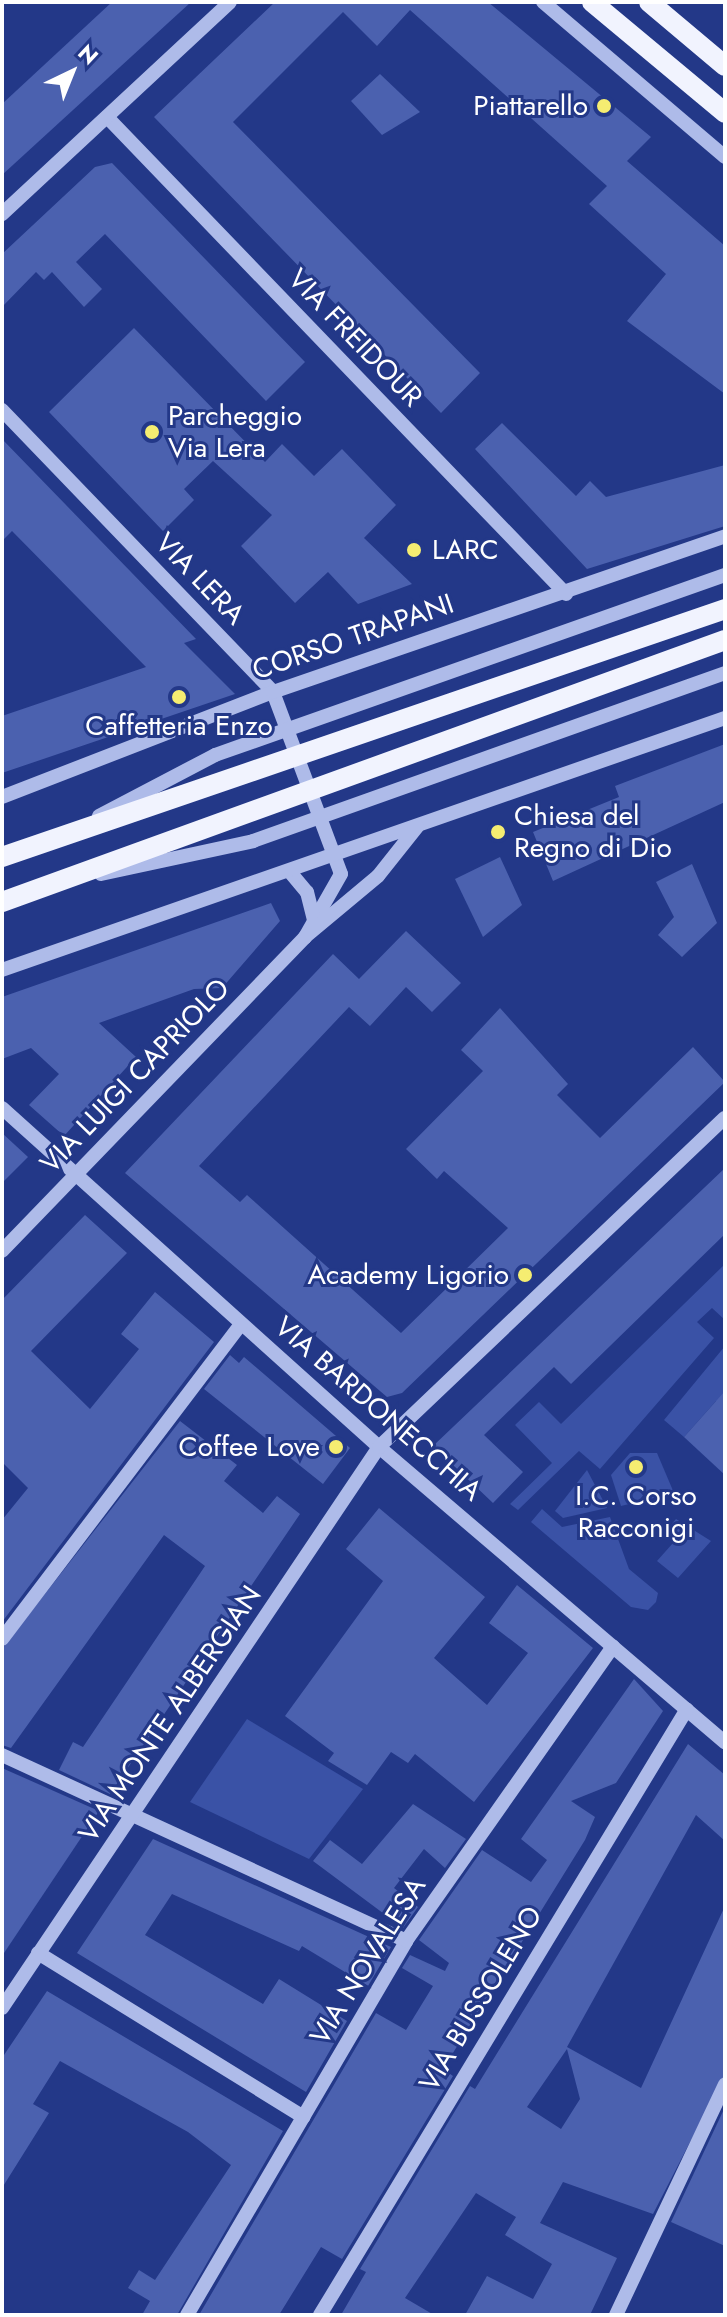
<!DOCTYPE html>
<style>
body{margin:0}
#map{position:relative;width:727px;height:2317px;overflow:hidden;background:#233888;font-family:Jost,sans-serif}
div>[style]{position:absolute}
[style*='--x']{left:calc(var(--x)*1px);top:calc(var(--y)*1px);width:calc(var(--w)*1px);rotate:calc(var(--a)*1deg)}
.green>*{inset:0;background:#3a52a6}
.building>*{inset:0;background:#4b61af}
.minor>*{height:14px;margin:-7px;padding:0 7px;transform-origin:7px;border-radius:7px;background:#aebbe9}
.major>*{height:20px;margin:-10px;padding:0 10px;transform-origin:10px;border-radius:10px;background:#f1f3fe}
.dots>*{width:22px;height:22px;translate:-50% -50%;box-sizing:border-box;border:4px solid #233888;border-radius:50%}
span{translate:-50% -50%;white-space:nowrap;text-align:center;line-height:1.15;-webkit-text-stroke:6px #233888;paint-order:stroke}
.poi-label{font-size:28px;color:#fff}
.right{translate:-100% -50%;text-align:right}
.left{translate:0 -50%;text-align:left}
.street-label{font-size:28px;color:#fff}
.frame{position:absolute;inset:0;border:4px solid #fff;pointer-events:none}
.north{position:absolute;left:32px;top:32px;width:80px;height:80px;-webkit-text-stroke:6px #233888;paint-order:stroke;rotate:43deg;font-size:22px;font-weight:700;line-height:32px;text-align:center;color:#fff}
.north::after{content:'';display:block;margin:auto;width:28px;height:36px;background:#fff;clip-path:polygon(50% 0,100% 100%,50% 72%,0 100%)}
</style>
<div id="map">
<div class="green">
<i style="clip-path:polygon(725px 1264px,725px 1320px,712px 1308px,697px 1322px,714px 1338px,600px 1469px,579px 1451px,518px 1510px,510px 1504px,552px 1463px,515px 1425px,539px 1402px,561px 1424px)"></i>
<i style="clip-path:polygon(725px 1346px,725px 1402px,716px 1401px,684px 1437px,664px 1420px)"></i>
<i style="clip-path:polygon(630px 1453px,657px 1453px,674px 1493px,621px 1506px,611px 1475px)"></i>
<i style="clip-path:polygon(587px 1470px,607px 1508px,563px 1518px,555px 1511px)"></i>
<i style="clip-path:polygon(542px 1509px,562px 1527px,610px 1517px,629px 1569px,658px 1593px,656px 1602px,648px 1610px,631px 1607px,531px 1522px)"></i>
<i style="clip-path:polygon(676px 1519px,711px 1541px,678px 1578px,657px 1561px,673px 1543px,663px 1534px)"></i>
<i style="clip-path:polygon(247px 1719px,363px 1789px,309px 1859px,190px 1802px)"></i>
</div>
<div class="building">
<i style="clip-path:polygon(112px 2px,191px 2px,2px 175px,2px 104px)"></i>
<i style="clip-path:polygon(275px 2px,488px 2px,651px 137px,627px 161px,725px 246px,725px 394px,627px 321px,666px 274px,589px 204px,607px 186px,410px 10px,377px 46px,343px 12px,233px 122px,480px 373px,441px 413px,154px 117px)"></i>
<i style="clip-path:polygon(380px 74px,420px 112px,382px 135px,351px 101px)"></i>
<i style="clip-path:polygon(112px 163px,305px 362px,266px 401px,105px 234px,76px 262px,102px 289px,84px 307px,52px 272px,44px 280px,36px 272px,2px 307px,2px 254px,95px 167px)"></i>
<i style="clip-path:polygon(134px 328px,265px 462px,282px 444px,314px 476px,342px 449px,396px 505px,364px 538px,412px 584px,358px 604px,328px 572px,295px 603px,241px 546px,272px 515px,213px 461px,184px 489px,194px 500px,163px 531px,49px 412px)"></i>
<i style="clip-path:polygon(502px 423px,576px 496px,590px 481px,606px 497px,725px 465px,725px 526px,587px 569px,475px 449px)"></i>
<i style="clip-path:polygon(2px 439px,196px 639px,184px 643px,235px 694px,2px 773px,2px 716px,146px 667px,12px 531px,2px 541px)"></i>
<i style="clip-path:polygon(725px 744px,725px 802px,553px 881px,533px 832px,619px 797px,615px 786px)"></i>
<i style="clip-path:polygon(500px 857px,522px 905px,483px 937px,455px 879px)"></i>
<i style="clip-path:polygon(692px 864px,717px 923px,682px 957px,658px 935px,674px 917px,656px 882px)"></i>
<i style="clip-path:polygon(271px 903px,280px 921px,222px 988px,194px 989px,99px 1023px,136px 1057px,64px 1136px,29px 1105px,59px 1074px,31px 1048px,2px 1059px,2px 997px)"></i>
<i style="clip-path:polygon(406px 931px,461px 983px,432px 1012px,406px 987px,370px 1026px,349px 1007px,199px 1166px,240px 1202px,247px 1195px,401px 1333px,508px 1228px,444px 1171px,437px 1179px,406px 1149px,483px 1071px,461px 1050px,500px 1008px,568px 1084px,557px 1095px,600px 1138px,693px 1047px,725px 1082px,402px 1393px,387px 1397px,125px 1173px,333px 954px,359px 979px)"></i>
<i style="clip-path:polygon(2px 1133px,28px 1157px,2px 1183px)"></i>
<i style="clip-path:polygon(725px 1168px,725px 1234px,571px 1384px,554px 1367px,484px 1435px,523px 1472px,493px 1503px,433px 1446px)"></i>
<i style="clip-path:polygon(85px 1215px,127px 1253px,31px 1351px,90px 1409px,139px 1349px,121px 1334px,155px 1292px,214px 1342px,2px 1622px,2px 1520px,28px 1488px,2px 1462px,2px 1300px)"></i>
<i style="clip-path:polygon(230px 1355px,239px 1363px,244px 1357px,350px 1448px,323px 1484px,204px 1389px)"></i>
<i style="clip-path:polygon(725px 1391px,725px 1475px,684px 1437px)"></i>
<i style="clip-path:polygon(180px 1421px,237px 1465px,224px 1481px,263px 1513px,277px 1496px,300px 1514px,110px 1794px,59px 1770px,73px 1742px,83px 1747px,205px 1566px,164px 1535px,11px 1748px,2px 1745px,2px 1649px)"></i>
<i style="clip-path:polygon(379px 1508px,485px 1597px,434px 1658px,487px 1705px,528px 1653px,489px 1623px,517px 1585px,593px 1648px,474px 1802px,415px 1754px,408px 1763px,391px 1752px,367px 1785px,328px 1761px,334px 1753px,285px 1716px,383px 1581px,346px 1549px)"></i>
<i style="clip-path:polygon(634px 1679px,663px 1711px,616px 1783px,571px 1801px,595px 1817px,585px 1840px,443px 2069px,453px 2076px,342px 2259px,321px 2247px,279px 2315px,199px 2315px,376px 2013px,406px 2030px,433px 1986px,402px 1968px,410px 1955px,445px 1971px,449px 1963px,419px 1940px,482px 1850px,531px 1882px,547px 1860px,521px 1839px)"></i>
<i style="clip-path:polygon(evenodd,688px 1744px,725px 1775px,725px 1841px,696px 1815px,567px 2047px,641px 2088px,725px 1906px,725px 2074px,653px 2214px,563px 2182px,540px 2223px,617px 2258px,590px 2315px,465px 2315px,487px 2276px,533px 2299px,552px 2264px,505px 2235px,516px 2217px,476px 2193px,405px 2298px,434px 2315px,341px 2315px,366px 2272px,360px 2269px,470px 2086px,475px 2089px,688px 1744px,567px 2049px,580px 2099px,561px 2129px,527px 2107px,567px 2049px)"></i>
<i style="clip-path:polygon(2px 1768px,99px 1811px,2px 1956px)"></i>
<i style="clip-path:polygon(413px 1804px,466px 1839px,445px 1868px,424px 1849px,394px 1888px,418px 1907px,403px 1928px,313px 1861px,330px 1840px,362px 1864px)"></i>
<i style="clip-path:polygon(153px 1839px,391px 1947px,368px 1986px,302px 1946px,299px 1951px,172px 1894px,145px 1935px,263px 2004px,279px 1979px,347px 2021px,306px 2092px,77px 1953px)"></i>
<i style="clip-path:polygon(47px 1991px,283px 2131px,177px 2315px,142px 2315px,150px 2301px,128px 2288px,139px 2270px,155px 2280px,231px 2165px,188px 2132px,60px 2061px,33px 2104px,49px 2113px,2px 2188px,2px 2058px)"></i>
<i style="clip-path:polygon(725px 2107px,725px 2246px,671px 2222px)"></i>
</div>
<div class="minor">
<i style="--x:543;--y:2;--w:239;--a:40.4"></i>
<i style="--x:107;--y:117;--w:662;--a:46.1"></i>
<i style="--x:2;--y:214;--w:311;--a:-42.9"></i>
<i style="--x:2;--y:410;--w:391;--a:46.1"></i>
<i style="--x:273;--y:692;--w:194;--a:69.5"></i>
<i style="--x:341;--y:874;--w:73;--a:119.7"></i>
<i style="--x:2;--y:797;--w:291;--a:-21.2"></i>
<i style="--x:273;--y:692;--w:478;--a:-19"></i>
<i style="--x:99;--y:816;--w:131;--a:-27.7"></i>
<i style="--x:215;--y:755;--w:541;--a:-19.44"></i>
<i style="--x:290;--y:872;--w:26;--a:50"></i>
<i style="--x:307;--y:892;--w:30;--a:76"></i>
<i style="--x:101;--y:874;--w:156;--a:-12.2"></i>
<i style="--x:253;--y:841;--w:501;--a:-19.59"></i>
<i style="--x:2;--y:970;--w:766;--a:-19.22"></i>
<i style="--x:2;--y:1108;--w:507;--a:41.96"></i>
<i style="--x:379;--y:1447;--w:455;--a:40.5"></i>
<i style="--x:2;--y:1251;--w:436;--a:-46"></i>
<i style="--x:305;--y:937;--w:95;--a:-39.9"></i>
<i style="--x:378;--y:876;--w:63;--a:-51.5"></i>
<i style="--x:2;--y:1639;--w:395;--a:-52.8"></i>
<i style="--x:2;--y:1755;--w:445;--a:24.7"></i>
<i style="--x:38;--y:1953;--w:312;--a:31.7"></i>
<i style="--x:2;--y:2008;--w:676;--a:-56.1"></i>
<i style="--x:379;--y:1447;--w:477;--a:-43.6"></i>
<i style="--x:187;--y:2315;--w:433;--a:-59.6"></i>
<i style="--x:406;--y:1941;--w:360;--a:-54.9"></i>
<i style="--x:320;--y:2315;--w:708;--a:-58.8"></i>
<i style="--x:616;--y:2315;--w:255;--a:-64.7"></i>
</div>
<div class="major">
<i style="--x:592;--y:2;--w:173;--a:39.8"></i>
<i style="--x:649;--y:2;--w:99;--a:40.1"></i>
<i style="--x:2;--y:857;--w:764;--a:-18.93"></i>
<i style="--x:2;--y:902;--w:769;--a:-19.92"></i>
</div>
<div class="dots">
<i style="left:604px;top:106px;background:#f5ed71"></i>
<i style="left:152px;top:432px;background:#f5ed71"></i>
<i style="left:414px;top:550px;background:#f5ed71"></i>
<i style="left:179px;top:697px;background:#f5ed71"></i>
<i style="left:498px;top:832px;background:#f5ed71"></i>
<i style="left:525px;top:1275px;background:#f5ed71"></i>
<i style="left:336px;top:1447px;background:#f5ed71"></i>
<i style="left:636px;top:1467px;background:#f5ed71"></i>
</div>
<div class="poi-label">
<span class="right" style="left:588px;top:106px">Piattarello</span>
<span class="left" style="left:168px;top:432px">Parcheggio<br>Via Lera</span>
<span class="left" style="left:432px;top:550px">LARC</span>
<span style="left:179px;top:726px">Caffetteria Enzo</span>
<span class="left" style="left:514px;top:832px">Chiesa del<br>Regno di Dio</span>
<span class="right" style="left:509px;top:1275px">Academy Ligorio</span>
<span class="right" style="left:320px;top:1447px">Coffee Love</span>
<span style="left:636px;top:1512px">I.C. Corso<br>Racconigi</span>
</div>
<div class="street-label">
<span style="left:355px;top:338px;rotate:46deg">VIA FREIDOUR</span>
<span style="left:200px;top:579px;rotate:46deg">VIA LERA</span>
<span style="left:353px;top:637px;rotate:-19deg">CORSO TRAPANI</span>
<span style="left:135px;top:1076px;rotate:-46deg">VIA LUIGI CAPRIOLO</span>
<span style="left:378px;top:1409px;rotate:41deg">VIA BARDONECCHIA</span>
<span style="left:170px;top:1714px;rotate:-56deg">VIA MONTE ALBERGIAN</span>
<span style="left:368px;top:1961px;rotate:-58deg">VIA NOVALESA</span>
<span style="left:481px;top:1999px;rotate:-59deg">VIA BUSSOLENO</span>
</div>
<div class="frame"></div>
<div class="north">N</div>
</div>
